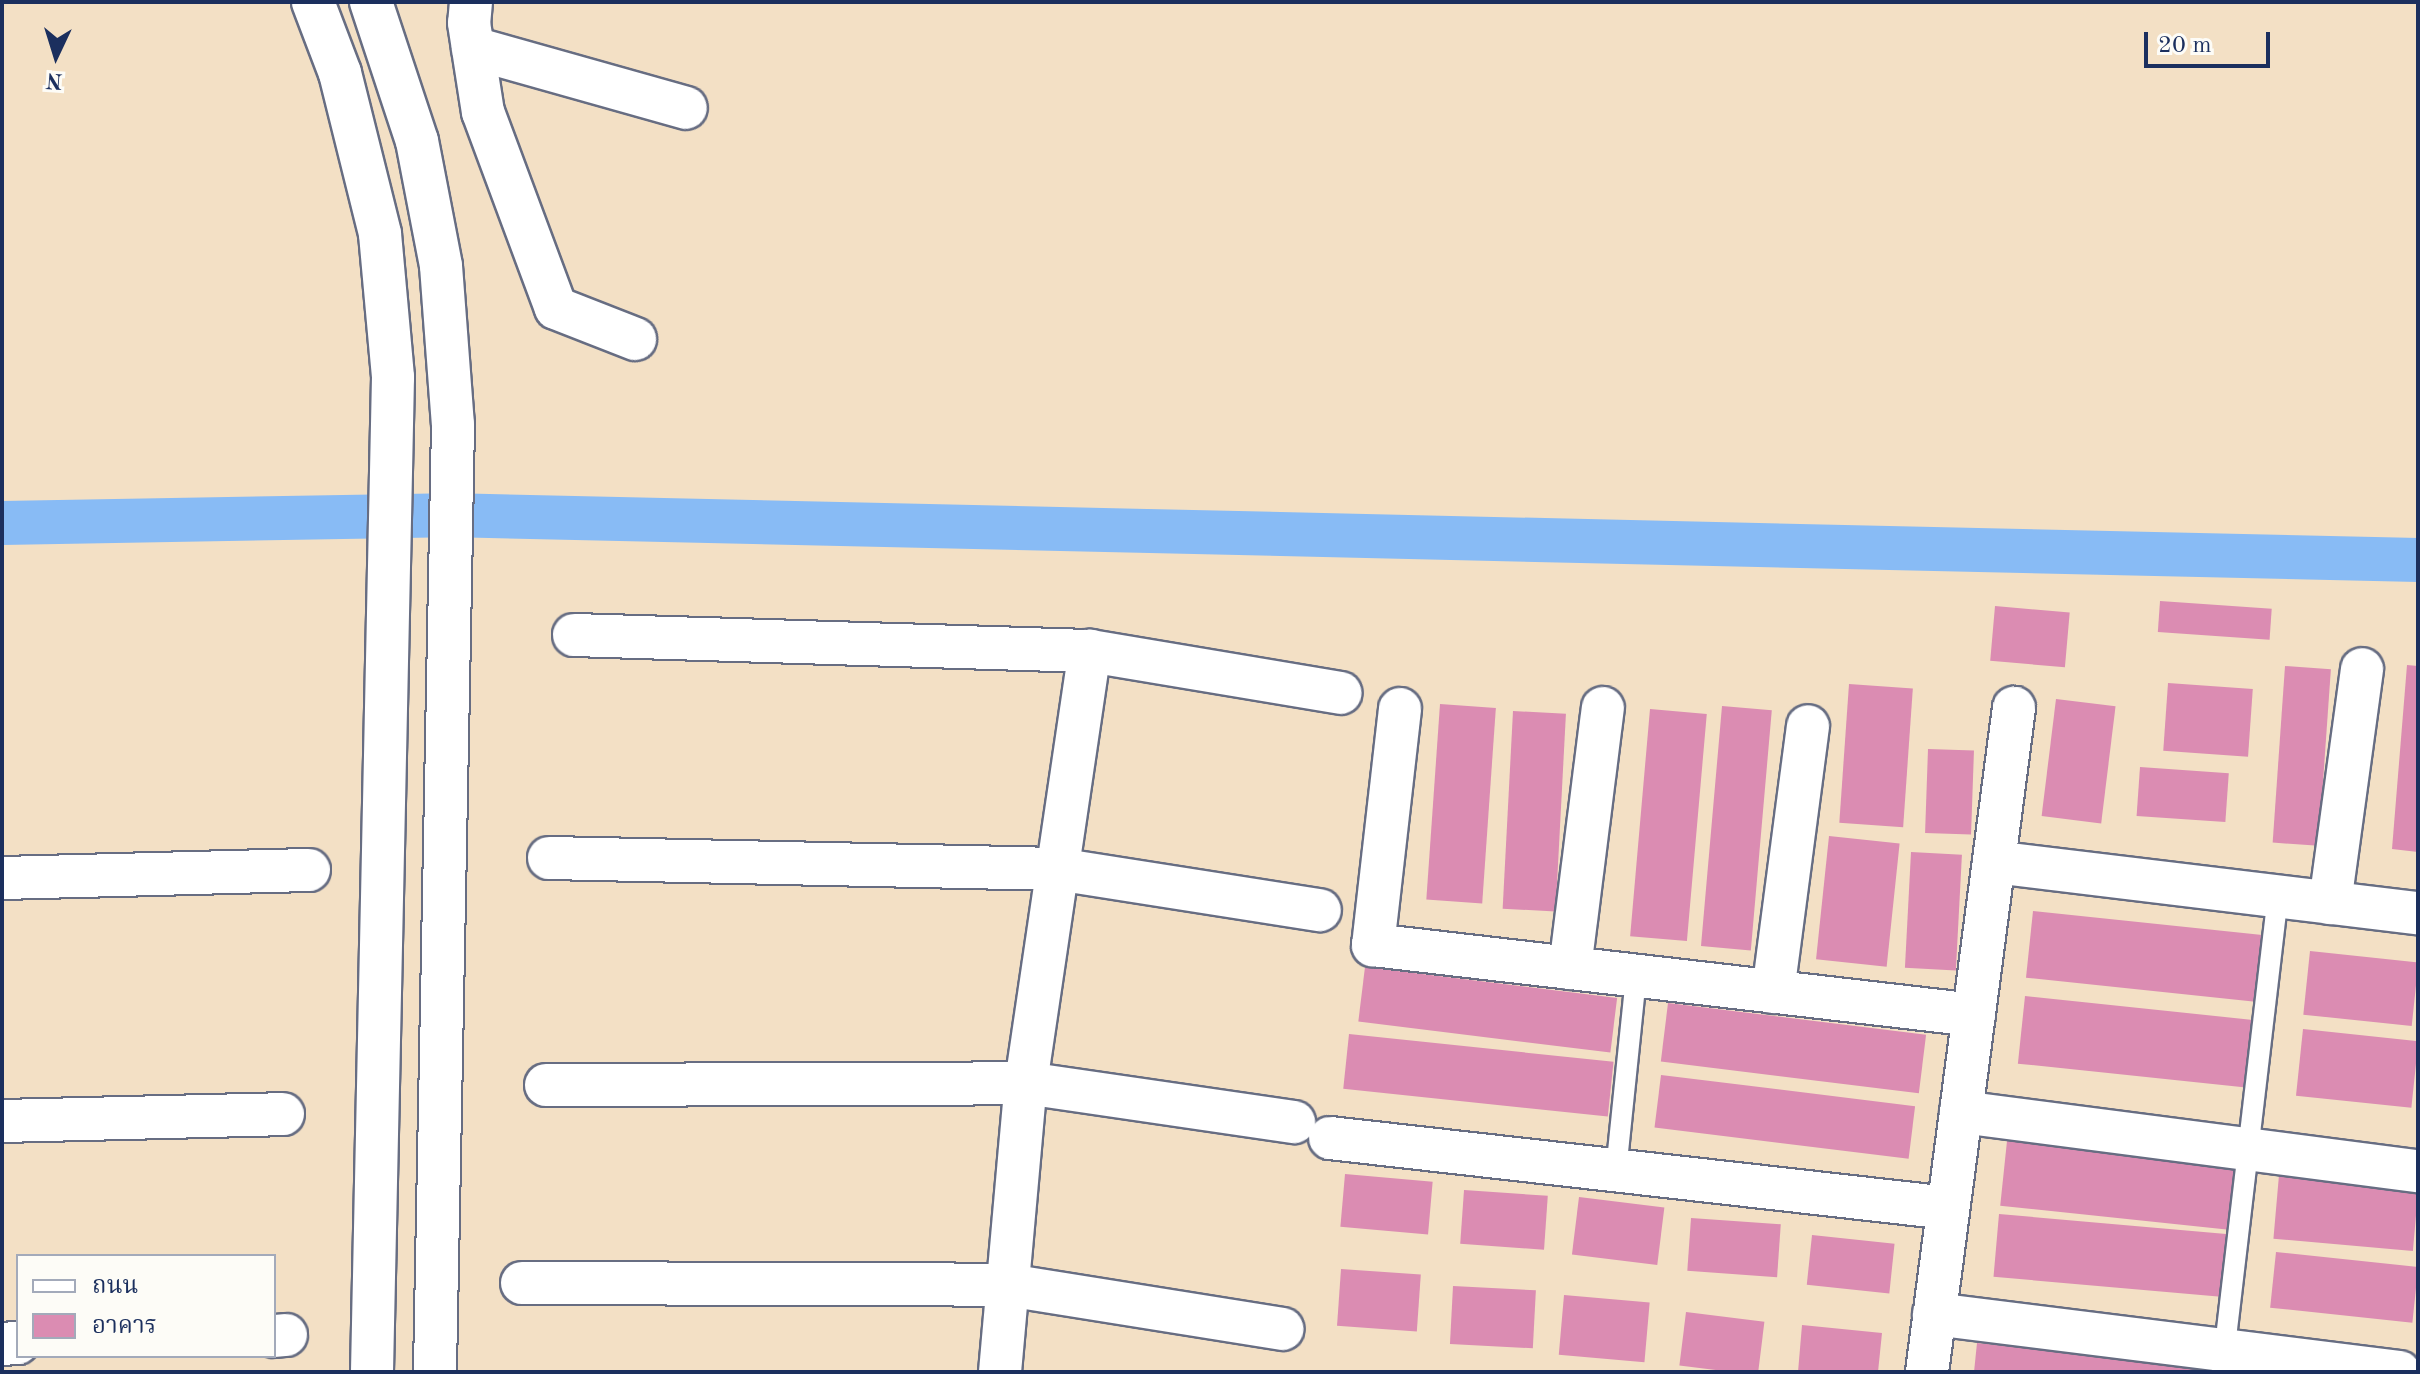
<!DOCTYPE html>
<meta charset="utf-8">
<style>
body{margin:0}
#map{position:relative;width:2420px;height:1374px;overflow:hidden;background:#f3e0c5;font-family:"Old Standard TT","Noto Serif Thai",serif}
div>[style]{position:absolute}
[style*='--x']{left:calc(var(--x)*1px);top:calc(var(--y)*1px);width:calc(var(--w)*1px);rotate:calc(var(--a)*1deg)}
.canal>*{height:44px;margin:-22px;padding:0 22px;transform-origin:22px;border-radius:22px;background:#88bbf5}
.building>*{inset:0;background:#db8cb2;transform-origin:0 0}
.roads{filter:drop-shadow(2px 0 #676d82) drop-shadow(-2px 0 #676d82) drop-shadow(0 2px #676d82) drop-shadow(0 -2px #676d82)}
.lane>*{height:20px;margin:-10px;padding:0 10px;transform-origin:10px;border-radius:10px;background:#fff}
.street>*{height:42px;margin:-21px;padding:0 21px;transform-origin:21px;border-radius:21px;background:#fff}
span{translate:-50% -50%;white-space:nowrap;text-align:center;line-height:1.15;-webkit-text-stroke:8px #fdfcf7;paint-order:stroke}
.frame{position:absolute;inset:0;border:4px solid #1b2f5e;pointer-events:none}
.legend{position:absolute;left:16px;top:1254px;width:260px;height:104px;box-sizing:border-box;background:#fdfcf7;border:2px solid #a3aaba;margin:0;padding:10px 14px;list-style:none;font-size:24px;color:#1b2f5e}
.legend li{display:flex;align-items:center;gap:16px;height:40px}
.legend b{width:40px;border:2px solid #a3aaba}
.north{position:absolute;left:16px;top:16px;width:80px;height:80px;-webkit-text-stroke:6px #fdfcf7;paint-order:stroke;rotate:184deg;font-size:22px;font-weight:700;line-height:32px;text-align:center;color:#1b2f5e}
.north::after{content:'';display:block;margin:auto;width:28px;height:36px;background:#1b2f5e;clip-path:polygon(50% 0,100% 100%,50% 72%,0 100%)}
.scale{position:absolute;left:2144px;top:32px;width:126px;height:36px;box-sizing:border-box;border:4px solid #1b2f5e;border-top:0;padding-left:10px;font-size:24px;line-height:28px;white-space:nowrap;color:#1b2f5e;-webkit-text-stroke:6px #fdfcf7;paint-order:stroke}
</style>
<div id="map">
<div class="canal">
<i style="--x:2;--y:523;--w:445;--a:-1"></i>
<i style="--x:447;--y:515;--w:1972;--a:1.31"></i>
</div>
<div class="building">
<i style="left:2160px;top:601px;width:112px;height:31px;rotate:4deg"></i>
<i style="left:1995px;top:606px;width:75px;height:55px;rotate:5deg"></i>
<i style="clip-path:polygon(2407px 665px,2418px 666px,2418px 852px,2392px 849px)"></i>
<i style="left:2285px;top:666px;width:46px;height:177px;rotate:4deg"></i>
<i style="left:2168px;top:683px;width:85px;height:68px;rotate:4deg"></i>
<i style="left:1849px;top:684px;width:64px;height:139px;rotate:4deg"></i>
<i style="left:2056px;top:699px;width:60px;height:118px;rotate:7deg"></i>
<i style="left:1440px;top:704px;width:56px;height:196px;rotate:4deg"></i>
<i style="left:1722px;top:706px;width:50px;height:241px;rotate:5deg"></i>
<i style="left:1650px;top:709px;width:57px;height:228px;rotate:5deg"></i>
<i style="left:1513px;top:711px;width:53px;height:198px;rotate:3deg"></i>
<i style="left:1928px;top:749px;width:46px;height:84px;rotate:2deg"></i>
<i style="left:2140px;top:767px;width:89px;height:49px;rotate:4deg"></i>
<i style="left:1829px;top:836px;width:71px;height:124px;rotate:6deg"></i>
<i style="left:1911px;top:852px;width:51px;height:116px;rotate:3deg"></i>
<i style="left:2033px;top:911px;width:233px;height:67px;rotate:6deg"></i>
<i style="left:2310px;top:951px;width:109px;height:64px;rotate:6deg"></i>
<i style="left:1365px;top:967px;width:254px;height:55px;rotate:7deg"></i>
<i style="left:2025px;top:996px;width:234px;height:68px;rotate:6deg"></i>
<i style="left:1668px;top:1003px;width:260px;height:59px;rotate:7deg"></i>
<i style="left:2303px;top:1029px;width:116px;height:67px;rotate:6deg"></i>
<i style="left:1349px;top:1034px;width:266px;height:55px;rotate:6deg"></i>
<i style="left:1661px;top:1075px;width:256px;height:53px;rotate:7deg"></i>
<i style="left:2007px;top:1141px;width:230px;height:65px;rotate:6deg"></i>
<i style="left:1345px;top:1174px;width:88px;height:53px;rotate:5deg"></i>
<i style="left:2279px;top:1175px;width:140px;height:64px;rotate:5deg"></i>
<i style="left:1464px;top:1190px;width:84px;height:54px;rotate:4deg"></i>
<i style="left:1579px;top:1197px;width:86px;height:58px;rotate:7deg"></i>
<i style="left:1999px;top:1214px;width:231px;height:63px;rotate:5deg"></i>
<i style="left:1691px;top:1218px;width:90px;height:53px;rotate:4deg"></i>
<i style="left:1812px;top:1235px;width:83px;height:50px;rotate:6deg"></i>
<i style="left:2276px;top:1252px;width:143px;height:56px;rotate:6deg"></i>
<i style="left:1341px;top:1269px;width:80px;height:57px;rotate:4deg"></i>
<i style="left:1453px;top:1286px;width:83px;height:58px;rotate:3deg"></i>
<i style="left:1564px;top:1295px;width:86px;height:60px;rotate:5deg"></i>
<i style="left:1686px;top:1312px;width:79px;height:54px;rotate:7deg"></i>
<i style="clip-path:polygon(1802px 1325px,1882px 1333px,1878px 1372px,1798px 1372px)"></i>
<i style="clip-path:polygon(1977px 1343px,2217px 1366px,2216px 1372px,1974px 1372px)"></i>
</div>
<div class="roads">
<div class="lane">
<i style="--x:1616;--y:1171;--w:196;--a:-84.1"></i>
<i style="--x:2222;--y:1372;--w:479;--a:-83.3"></i>
</div>
<div class="street">
<i style="--x:313;--y:2;--w:76;--a:69.2"></i>
<i style="--x:340;--y:73;--w:166;--a:76"></i>
<i style="--x:380;--y:234;--w:144;--a:84.8"></i>
<i style="--x:393;--y:377;--w:995;--a:91.21"></i>
<i style="--x:371;--y:2;--w:146;--a:71.7"></i>
<i style="--x:417;--y:141;--w:127;--a:79.1"></i>
<i style="--x:441;--y:266;--w:158;--a:85.7"></i>
<i style="--x:453;--y:424;--w:948;--a:91.09"></i>
<i style="--x:471;--y:2;--w:21;--a:95"></i>
<i style="--x:469;--y:23;--w:90;--a:81.1"></i>
<i style="--x:483;--y:112;--w:209;--a:69.6"></i>
<i style="--x:556;--y:308;--w:85;--a:21.4"></i>
<i style="--x:473;--y:48;--w:221;--a:15.7"></i>
<i style="--x:574;--y:635;--w:516;--a:1.78"></i>
<i style="--x:1090;--y:651;--w:254;--a:9.5"></i>
<i style="--x:1400;--y:709;--w:238;--a:96.5"></i>
<i style="--x:1373;--y:945;--w:605;--a:6.64"></i>
<i style="--x:549;--y:858;--w:508;--a:1.24"></i>
<i style="--x:1057;--y:869;--w:266;--a:8.9"></i>
<i style="--x:1994;--y:862;--w:427;--a:6.9"></i>
<i style="--x:2;--y:878;--w:307;--a:-1.5"></i>
<i style="--x:2330;--y:903;--w:236;--a:-82.2"></i>
<i style="--x:1570;--y:968;--w:262;--a:-82.8"></i>
<i style="--x:1773;--y:992;--w:268;--a:-82.5"></i>
<i style="--x:546;--y:1085;--w:480;--a:-0.2"></i>
<i style="--x:1026;--y:1083;--w:271;--a:8.3"></i>
<i style="--x:1961;--y:1112;--w:461;--a:7.4"></i>
<i style="--x:2;--y:1121;--w:281;--a:-1.4"></i>
<i style="--x:1330;--y:1138;--w:622;--a:6.46"></i>
<i style="--x:522;--y:1283;--w:486;--a:0.2"></i>
<i style="--x:1008;--y:1285;--w:278;--a:9.1"></i>
<i style="--x:1934;--y:1314;--w:469;--a:7.1"></i>
<i style="--x:274;--y:1336;--w:12;--a:-5"></i>
<i style="--x:2;--y:1344;--w:16;--a:-4"></i>
<i style="--x:1000;--y:1372;--w:290;--a:-84.9"></i>
<i style="--x:1026;--y:1083;--w:437;--a:-81.6"></i>
<i style="--x:1927;--y:1372;--w:670;--a:-82.54"></i>
</div>
</div>
<div class="frame"></div>
<ul class="legend">
<li><b style="height:10px;background:#fff"></b>ถนน</li>
<li><b style="height:22px;background:#db8cb2"></b>อาคาร</li>
</ul>
<div class="north">N</div>
<div class="scale">20 m</div>
</div>
